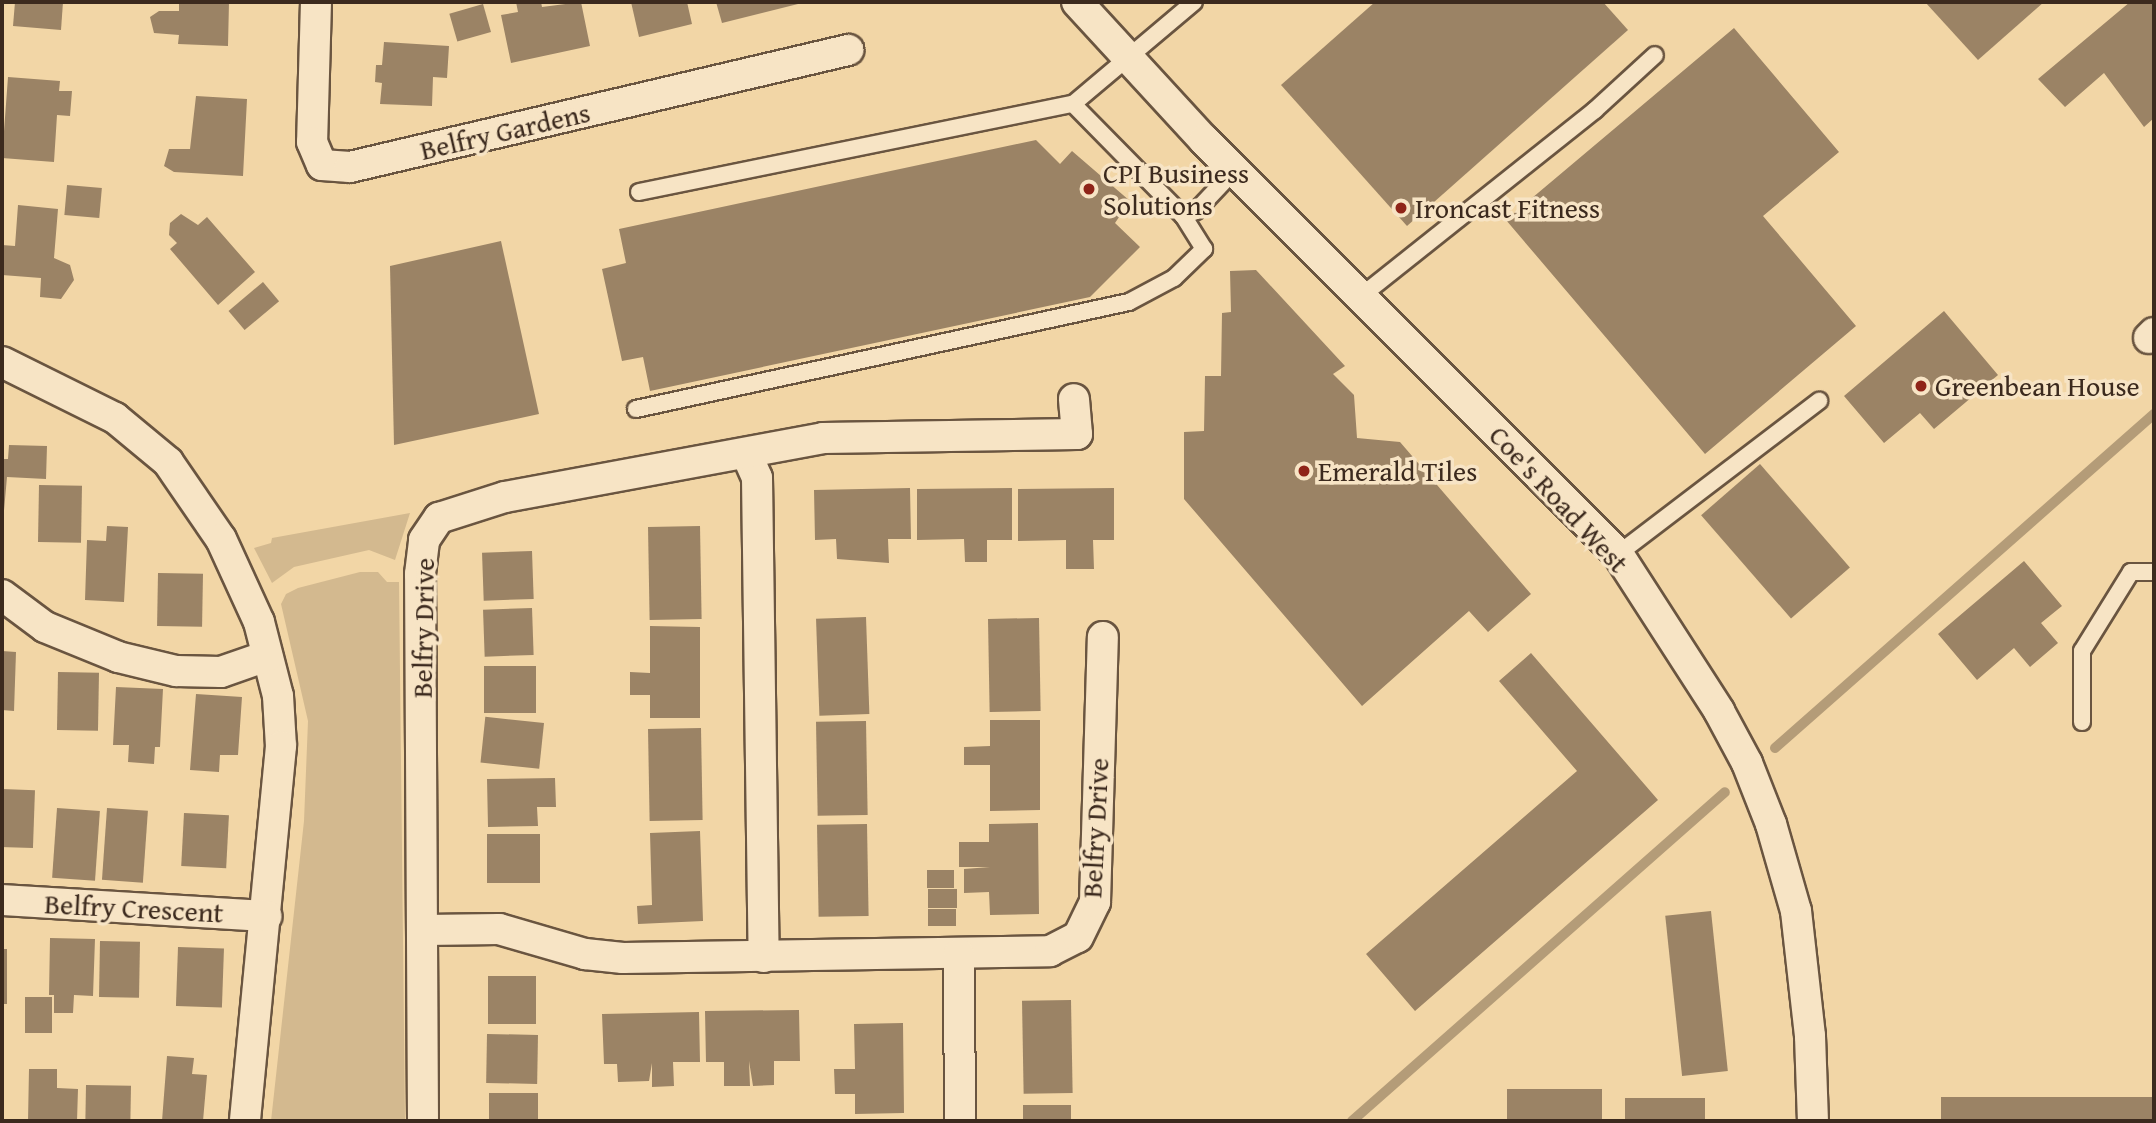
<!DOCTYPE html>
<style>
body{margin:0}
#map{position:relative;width:2156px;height:1123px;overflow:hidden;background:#f2d6a6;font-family:"Gentium Book Plus",serif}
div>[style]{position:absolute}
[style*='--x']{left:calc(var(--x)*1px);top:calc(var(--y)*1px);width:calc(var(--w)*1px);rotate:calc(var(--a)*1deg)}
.green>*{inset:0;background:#d3b98f}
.stream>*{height:10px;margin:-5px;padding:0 5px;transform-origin:5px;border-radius:5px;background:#b49c78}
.building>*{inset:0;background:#9b8365;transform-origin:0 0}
.roads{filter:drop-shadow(2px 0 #6a5540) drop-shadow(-2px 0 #6a5540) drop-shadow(0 2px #6a5540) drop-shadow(0 -2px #6a5540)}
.service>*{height:16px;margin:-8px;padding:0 8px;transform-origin:8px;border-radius:8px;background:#f7e4c5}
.minor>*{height:30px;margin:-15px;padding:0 15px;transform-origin:15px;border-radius:15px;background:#f7e4c5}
.dots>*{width:19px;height:19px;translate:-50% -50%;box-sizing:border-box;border:4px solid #f7e4c5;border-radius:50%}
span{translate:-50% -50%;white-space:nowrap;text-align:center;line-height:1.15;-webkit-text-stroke:7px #f7e4c5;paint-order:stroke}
.street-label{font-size:28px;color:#3c2a1e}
.poi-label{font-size:28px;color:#3c2a1e}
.left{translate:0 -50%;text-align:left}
.frame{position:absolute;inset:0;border:4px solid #3c2a1e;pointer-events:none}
</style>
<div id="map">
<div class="green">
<i style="clip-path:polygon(410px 513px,395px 560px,369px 550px,294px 567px,272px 583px,254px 548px,271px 543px,272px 538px)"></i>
<i style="clip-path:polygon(360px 572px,378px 572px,387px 582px,399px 582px,405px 1121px,271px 1121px,304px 821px,308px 721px,281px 604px,286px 594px,298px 588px)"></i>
</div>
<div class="stream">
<i style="--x:1775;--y:748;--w:505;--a:-41.39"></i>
<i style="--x:1352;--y:1121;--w:497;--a:-41.4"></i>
</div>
<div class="building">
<i style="clip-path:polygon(15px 2px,63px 2px,61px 30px,13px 26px)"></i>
<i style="clip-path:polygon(179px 2px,229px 2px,228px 46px,178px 44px,179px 35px,154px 33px,150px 17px,159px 11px,179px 11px)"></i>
<i style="clip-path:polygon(516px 2px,541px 2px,542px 7px,581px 2px,590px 46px,511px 63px,501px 15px,518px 12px)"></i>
<i style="clip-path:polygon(631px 2px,687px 2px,692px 24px,639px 37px)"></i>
<i style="clip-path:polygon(716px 2px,802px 2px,802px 3px,722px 23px)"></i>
<i style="clip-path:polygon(1375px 2px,1603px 2px,1628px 30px,1407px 226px,1281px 85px)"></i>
<i style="clip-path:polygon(1925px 2px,2044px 2px,1978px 60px)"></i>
<i style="clip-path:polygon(2130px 2px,2154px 2px,2154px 118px,2144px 127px,2104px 73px,2065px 107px,2038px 79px)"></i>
<i style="left:483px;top:4px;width:29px;height:35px;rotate:74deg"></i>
<i style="clip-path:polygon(1734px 28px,1839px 152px,1763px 216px,1856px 326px,1705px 454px,1506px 220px)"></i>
<i style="clip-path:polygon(384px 42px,449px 46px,447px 78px,433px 77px,432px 106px,380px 104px,382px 83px,375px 82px,376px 65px,382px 65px)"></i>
<i style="clip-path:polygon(8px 77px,60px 81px,59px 91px,72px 91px,70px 116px,57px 115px,54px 162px,2px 158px)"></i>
<i style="clip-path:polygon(196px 96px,247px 99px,243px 176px,174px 172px,164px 166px,169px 149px,190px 149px)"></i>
<i style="clip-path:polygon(1036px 140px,1060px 164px,1072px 151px,1130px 201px,1115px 223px,1140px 247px,1090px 297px,650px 391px,643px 357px,622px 361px,602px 269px,626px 263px,619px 229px)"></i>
<i style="left:67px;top:185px;width:35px;height:30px;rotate:5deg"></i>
<i style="clip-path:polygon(18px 205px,58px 209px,54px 258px,70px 265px,74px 280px,61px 299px,40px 297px,41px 278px,2px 275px,2px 245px,15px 246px)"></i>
<i style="clip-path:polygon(181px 214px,198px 225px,207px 217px,255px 272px,218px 305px,170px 249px,177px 243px,169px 235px,170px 223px)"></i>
<i style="clip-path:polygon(501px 241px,539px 414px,394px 445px,390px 266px)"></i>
<i style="clip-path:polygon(1256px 270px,1345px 366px,1333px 374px,1354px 395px,1357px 438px,1400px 442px,1531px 594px,1488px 632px,1469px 611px,1362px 706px,1184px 499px,1184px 432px,1204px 431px,1205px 376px,1221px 376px,1222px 313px,1231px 312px,1230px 271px)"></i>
<i style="left:263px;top:282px;width:25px;height:45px;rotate:50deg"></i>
<i style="clip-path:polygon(1944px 311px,1998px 375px,1934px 429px,1920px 413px,1884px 443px,1844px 396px)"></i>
<i style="clip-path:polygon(9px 445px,47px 446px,46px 479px,7px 477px,2px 533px,2px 459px,8px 459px)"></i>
<i style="left:1760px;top:464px;width:137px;height:78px;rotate:49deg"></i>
<i style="left:39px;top:485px;width:43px;height:57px;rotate:1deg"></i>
<i style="clip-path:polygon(910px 488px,911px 539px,888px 539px,889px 563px,837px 559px,836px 539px,815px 540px,814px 490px)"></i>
<i style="clip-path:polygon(1012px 488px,1012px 540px,987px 540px,987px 562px,965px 562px,964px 539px,917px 540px,917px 489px)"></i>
<i style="clip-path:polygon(1114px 488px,1114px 540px,1093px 540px,1094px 569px,1066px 569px,1066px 540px,1018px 541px,1018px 489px)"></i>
<i style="clip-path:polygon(107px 526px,128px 527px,124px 602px,85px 600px,87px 540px,106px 541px)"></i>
<i style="left:700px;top:526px;width:93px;height:52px;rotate:89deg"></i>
<i style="left:532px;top:551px;width:48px;height:50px;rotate:88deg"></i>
<i style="clip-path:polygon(2024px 561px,2062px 606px,2041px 623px,2058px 643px,2030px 667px,2014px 648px,1977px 680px,1938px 634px)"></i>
<i style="left:158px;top:573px;width:45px;height:53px;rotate:1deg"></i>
<i style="left:532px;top:608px;width:47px;height:49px;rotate:88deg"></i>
<i style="left:866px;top:617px;width:97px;height:50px;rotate:88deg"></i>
<i style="left:1039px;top:618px;width:93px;height:51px;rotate:89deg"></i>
<i style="clip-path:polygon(650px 626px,700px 627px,700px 718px,650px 718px,650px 695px,630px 695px,630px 672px,650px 673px)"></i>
<i style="clip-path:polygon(2px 651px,16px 652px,14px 711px,2px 710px)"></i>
<i style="clip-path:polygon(1531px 653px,1658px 800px,1415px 1011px,1366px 954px,1577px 771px,1499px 681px)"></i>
<i style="left:484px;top:666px;width:52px;height:47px"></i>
<i style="left:58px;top:672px;width:41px;height:58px;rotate:1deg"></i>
<i style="clip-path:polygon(116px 687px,163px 689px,160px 747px,155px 747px,154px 764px,128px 762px,129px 745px,113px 745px)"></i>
<i style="clip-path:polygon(196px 694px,242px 697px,238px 755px,220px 755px,219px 772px,190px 770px)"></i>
<i style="clip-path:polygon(990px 720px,1040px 720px,1040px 810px,990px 811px,990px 765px,964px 765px,964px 747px,990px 746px)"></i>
<i style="left:866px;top:721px;width:94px;height:50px;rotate:89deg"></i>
<i style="left:544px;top:723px;width:46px;height:59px;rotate:96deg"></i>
<i style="left:701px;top:728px;width:92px;height:53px;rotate:89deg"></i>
<i style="clip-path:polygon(555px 778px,556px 807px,537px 807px,538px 826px,488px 827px,487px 779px)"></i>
<i style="left:2px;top:789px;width:33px;height:58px;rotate:2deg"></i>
<i style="left:57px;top:808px;width:43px;height:70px;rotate:4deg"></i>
<i style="left:107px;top:808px;width:41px;height:72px;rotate:4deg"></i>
<i style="left:184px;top:813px;width:45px;height:53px;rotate:3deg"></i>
<i style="clip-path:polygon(1038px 823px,1039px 914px,990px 915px,989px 892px,964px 893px,964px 869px,990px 867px,959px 867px,959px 842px,989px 842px,989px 824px)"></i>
<i style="left:867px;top:824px;width:92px;height:50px;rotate:89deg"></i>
<i style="clip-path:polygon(700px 831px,703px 921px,638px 924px,637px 906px,652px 905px,650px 833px)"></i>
<i style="left:540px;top:834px;width:49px;height:53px;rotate:90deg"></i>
<i style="left:954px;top:870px;width:18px;height:27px;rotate:90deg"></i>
<i style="left:928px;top:889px;width:29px;height:19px"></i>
<i style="left:956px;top:909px;width:17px;height:28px;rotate:90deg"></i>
<i style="left:1711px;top:911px;width:161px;height:46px;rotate:84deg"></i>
<i style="clip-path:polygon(50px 938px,95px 939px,93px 996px,74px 995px,73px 1013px,54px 1013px,54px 995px,49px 995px)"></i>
<i style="left:100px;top:941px;width:40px;height:56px;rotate:1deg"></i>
<i style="left:178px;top:947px;width:46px;height:59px;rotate:2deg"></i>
<i style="left:2px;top:949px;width:5px;height:55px"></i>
<i style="left:488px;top:976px;width:48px;height:48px"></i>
<i style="left:25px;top:997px;width:27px;height:36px"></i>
<i style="left:1071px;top:1000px;width:93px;height:49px;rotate:89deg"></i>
<i style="clip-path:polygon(799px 1010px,800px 1061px,774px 1061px,774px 1085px,753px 1086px,749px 1061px,750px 1086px,724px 1086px,724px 1062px,706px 1062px,705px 1011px)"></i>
<i style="clip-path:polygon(699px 1012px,700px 1062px,673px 1062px,674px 1086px,652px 1087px,652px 1063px,649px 1081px,618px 1082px,617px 1064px,604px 1064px,602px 1014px)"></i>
<i style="clip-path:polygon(903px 1023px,904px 1113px,855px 1114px,855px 1094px,835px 1094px,834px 1069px,855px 1069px,854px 1024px)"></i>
<i style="left:487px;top:1034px;width:51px;height:49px;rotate:1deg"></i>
<i style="clip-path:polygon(167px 1056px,194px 1058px,192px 1074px,207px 1075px,203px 1121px,162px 1121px)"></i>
<i style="clip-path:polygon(29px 1069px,57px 1069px,57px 1088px,78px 1089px,77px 1121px,28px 1121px)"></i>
<i style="left:86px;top:1085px;width:45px;height:36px;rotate:1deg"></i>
<i style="left:1507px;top:1089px;width:95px;height:32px"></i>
<i style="left:489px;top:1093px;width:49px;height:28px"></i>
<i style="left:2154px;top:1097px;width:24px;height:213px;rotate:90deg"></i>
<i style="left:1705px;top:1098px;width:23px;height:80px;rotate:90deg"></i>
<i style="left:1023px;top:1105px;width:48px;height:16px"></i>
</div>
<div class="roads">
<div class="service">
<i style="--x:1073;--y:104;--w:157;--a:45.5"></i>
<i style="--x:1183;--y:216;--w:14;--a:-21"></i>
<i style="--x:1196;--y:211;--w:55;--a:-46.5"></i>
<i style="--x:639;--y:192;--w:443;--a:-11.5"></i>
<i style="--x:1073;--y:104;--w:158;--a:-40.1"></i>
<i style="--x:1360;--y:297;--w:300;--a:-38.5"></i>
<i style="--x:1595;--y:110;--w:81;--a:-42.5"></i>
<i style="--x:636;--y:409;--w:504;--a:-12.25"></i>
<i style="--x:1129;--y:302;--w:51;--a:-28.1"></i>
<i style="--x:1174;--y:278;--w:42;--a:-44"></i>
<i style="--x:1204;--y:249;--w:39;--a:-122"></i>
<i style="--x:1618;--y:554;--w:253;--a:-37.3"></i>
<i style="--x:2082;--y:722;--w:71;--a:-90"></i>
<i style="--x:2082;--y:651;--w:93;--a:-58.2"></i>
<i style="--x:2131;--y:572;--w:23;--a:0"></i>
</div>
<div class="minor">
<i style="--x:316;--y:2;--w:140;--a:91.6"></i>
<i style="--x:312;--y:142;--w:25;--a:67"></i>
<i style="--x:322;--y:165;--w:28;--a:4"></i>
<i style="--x:350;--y:167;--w:512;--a:-13.22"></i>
<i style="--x:1077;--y:2;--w:188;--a:47.4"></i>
<i style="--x:1204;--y:140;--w:585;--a:45"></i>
<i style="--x:1618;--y:554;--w:187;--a:57.2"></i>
<i style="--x:1719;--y:711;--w:59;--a:61.7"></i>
<i style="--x:1747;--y:763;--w:66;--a:68.5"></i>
<i style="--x:1771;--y:824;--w:91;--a:74"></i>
<i style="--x:1796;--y:911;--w:126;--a:83.6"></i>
<i style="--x:1810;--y:1036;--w:85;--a:88"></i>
<i style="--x:2149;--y:338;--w:7;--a:-45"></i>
<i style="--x:2;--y:362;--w:126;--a:26.4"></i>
<i style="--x:115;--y:418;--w:69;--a:39.7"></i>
<i style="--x:168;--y:462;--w:93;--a:55.5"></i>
<i style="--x:221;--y:539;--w:91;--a:65.4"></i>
<i style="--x:259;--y:622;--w:76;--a:75.6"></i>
<i style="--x:278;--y:696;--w:50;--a:86.6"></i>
<i style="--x:281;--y:746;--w:377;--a:95.5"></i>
<i style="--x:746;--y:453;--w:27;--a:66"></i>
<i style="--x:757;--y:478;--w:479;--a:89.2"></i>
<i style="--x:2;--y:595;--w:54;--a:36.7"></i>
<i style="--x:45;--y:627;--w:79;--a:22.3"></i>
<i style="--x:118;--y:657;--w:60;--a:13.6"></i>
<i style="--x:176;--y:671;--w:45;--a:1.3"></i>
<i style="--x:221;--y:672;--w:49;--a:-19.2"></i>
<i style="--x:2;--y:900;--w:265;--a:3.5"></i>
<i style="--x:425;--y:930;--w:74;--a:-0.8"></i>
<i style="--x:499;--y:929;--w:90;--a:16.2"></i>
<i style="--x:585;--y:954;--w:38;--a:6"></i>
<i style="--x:623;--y:958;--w:427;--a:-0.9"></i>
<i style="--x:1050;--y:951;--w:31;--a:-27"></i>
<i style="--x:1078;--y:937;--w:39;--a:-64"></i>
<i style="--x:1095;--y:902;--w:265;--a:-88.3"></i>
<i style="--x:959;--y:954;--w:167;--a:89.7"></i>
<i style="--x:423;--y:1121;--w:547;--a:-90.31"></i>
<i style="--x:420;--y:574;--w:34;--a:-83"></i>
<i style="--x:424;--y:540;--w:27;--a:-56"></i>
<i style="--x:439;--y:518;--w:69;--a:-17.7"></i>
<i style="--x:505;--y:497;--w:323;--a:-10.5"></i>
<i style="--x:823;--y:438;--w:254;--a:-0.9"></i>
<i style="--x:1077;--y:434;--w:35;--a:-95"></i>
</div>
</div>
<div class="dots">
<i style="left:1089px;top:189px;background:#8f2418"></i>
<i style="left:1401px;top:208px;background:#8f2418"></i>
<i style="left:1921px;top:386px;background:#8f2418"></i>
<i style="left:1304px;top:471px;background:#8f2418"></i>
</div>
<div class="street-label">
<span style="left:505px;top:131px;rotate:-13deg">Belfry Gardens</span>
<span style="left:1559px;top:499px;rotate:47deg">Coe's Road West</span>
<span style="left:423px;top:628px;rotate:-89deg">Belfry Drive</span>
<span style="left:1095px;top:828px;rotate:-87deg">Belfry Drive</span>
<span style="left:134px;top:908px;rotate:3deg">Belfry Crescent</span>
</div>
<div class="poi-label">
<span class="left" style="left:1103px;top:189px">CPI Business<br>Solutions</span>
<span class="left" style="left:1415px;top:208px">Ironcast Fitness</span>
<span class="left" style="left:1935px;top:386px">Greenbean House</span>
<span class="left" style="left:1318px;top:471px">Emerald Tiles</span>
</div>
<div class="frame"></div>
</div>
